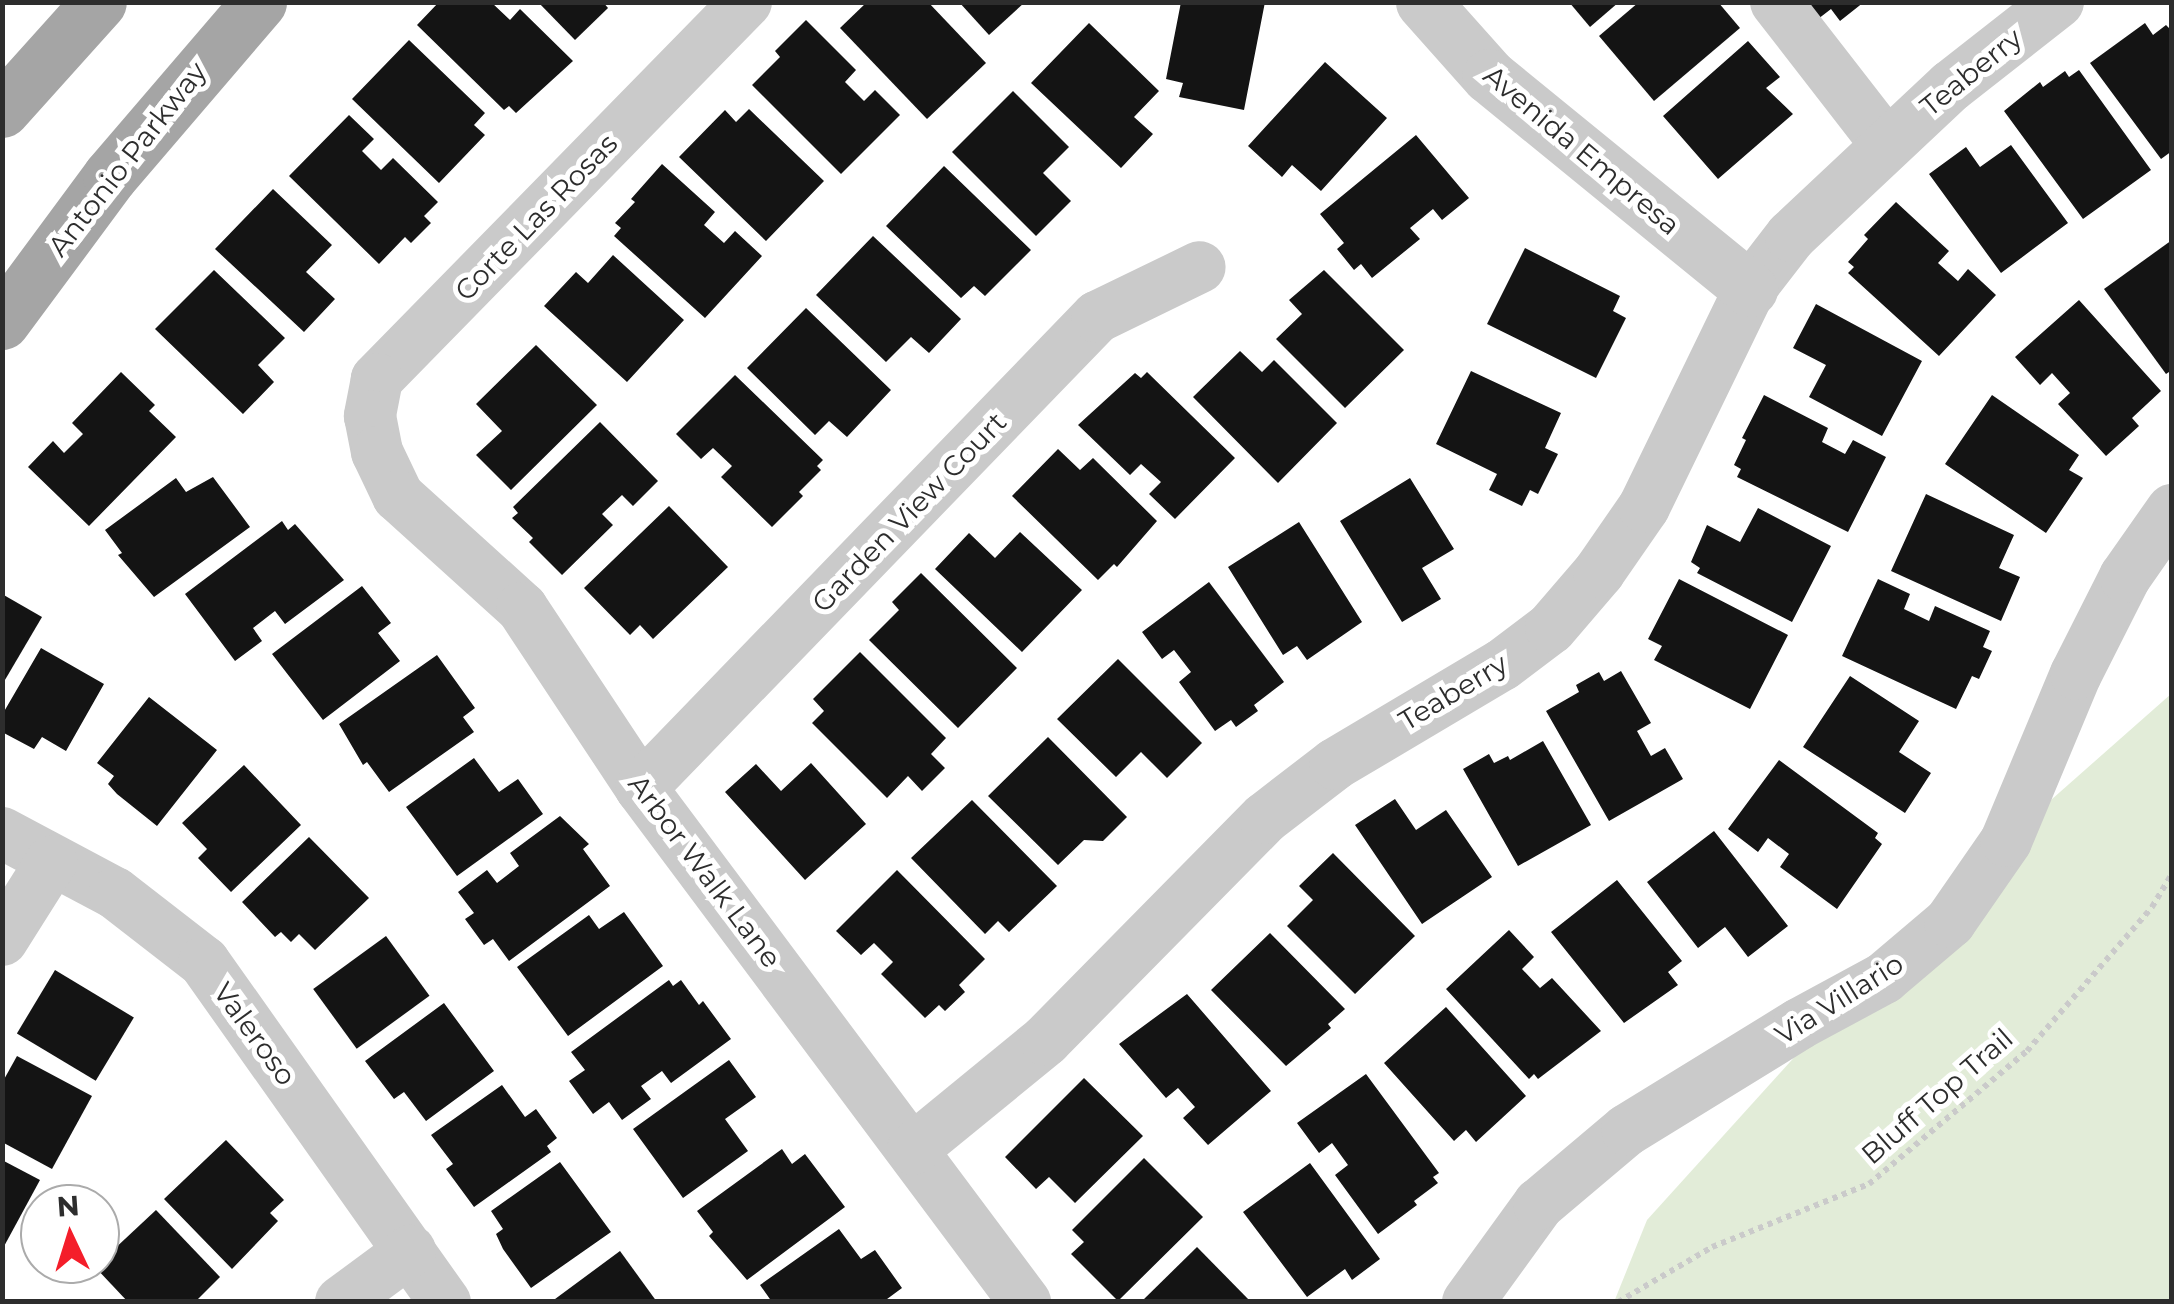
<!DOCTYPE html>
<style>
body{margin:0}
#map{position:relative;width:2174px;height:1304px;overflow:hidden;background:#fff;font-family:Montserrat,sans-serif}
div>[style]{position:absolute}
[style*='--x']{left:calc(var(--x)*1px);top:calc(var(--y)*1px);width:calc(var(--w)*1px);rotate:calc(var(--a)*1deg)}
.green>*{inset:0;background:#e2ecd8}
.building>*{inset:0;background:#141414;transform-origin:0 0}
.path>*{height:6px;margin-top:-3px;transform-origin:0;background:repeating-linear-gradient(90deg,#cacaca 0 5px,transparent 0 10px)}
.minor>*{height:52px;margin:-26px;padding:0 26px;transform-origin:26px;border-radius:26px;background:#cacaca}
.tertiary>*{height:55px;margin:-27.5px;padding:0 27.5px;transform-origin:27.5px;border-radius:27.5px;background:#cacaca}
.primary>*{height:55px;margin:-27.5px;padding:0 27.5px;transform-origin:27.5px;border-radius:27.5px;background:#a5a5a5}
span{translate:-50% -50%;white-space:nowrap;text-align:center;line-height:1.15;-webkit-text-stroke:10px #fff;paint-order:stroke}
.street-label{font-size:28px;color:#2d2d2d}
.frame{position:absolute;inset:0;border:5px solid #2d2d2d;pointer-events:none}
.north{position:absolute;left:20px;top:1184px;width:100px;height:100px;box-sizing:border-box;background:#fff;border:2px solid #ababab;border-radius:50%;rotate:356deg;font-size:28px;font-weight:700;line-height:40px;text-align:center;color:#2d2d2d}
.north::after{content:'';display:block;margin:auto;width:35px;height:45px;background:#f41e2a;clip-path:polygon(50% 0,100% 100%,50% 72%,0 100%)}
</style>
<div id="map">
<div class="green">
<i style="clip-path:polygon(2171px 694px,2171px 1301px,1614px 1302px,1647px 1220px,1932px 905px)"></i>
</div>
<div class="building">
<i style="clip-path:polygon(439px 2px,491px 2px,510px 20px,520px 9px,573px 61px,516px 113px,509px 106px,504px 110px,417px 25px)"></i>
<i style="clip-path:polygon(538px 2px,603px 2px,608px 8px,575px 40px)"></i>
<i style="clip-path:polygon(867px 2px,928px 2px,986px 63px,927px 119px,840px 28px)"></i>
<i style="clip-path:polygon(959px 2px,1025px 2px,989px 35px)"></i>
<i style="clip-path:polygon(1181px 2px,1265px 2px,1244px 110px,1179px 97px,1183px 83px,1166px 79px)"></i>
<i style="clip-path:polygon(1569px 2px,1619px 2px,1590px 27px)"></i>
<i style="clip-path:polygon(1639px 2px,1718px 2px,1740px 28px,1654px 101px,1599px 36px)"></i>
<i style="clip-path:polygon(1806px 2px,1864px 2px,1840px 21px,1831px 9px,1818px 19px)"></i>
<i style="clip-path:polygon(806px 20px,856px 70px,845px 82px,864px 101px,875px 90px,900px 115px,841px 174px,752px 85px,780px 57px,775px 51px)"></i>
<i style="clip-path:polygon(1089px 23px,1159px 91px,1134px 117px,1153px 134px,1121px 168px,1031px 83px)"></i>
<i style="clip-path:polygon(2145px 23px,2153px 35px,2166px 25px,2172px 31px,2172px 151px,2161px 159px,2090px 63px)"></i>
<i style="clip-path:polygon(409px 40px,485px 113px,474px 125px,485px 135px,439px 183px,352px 99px)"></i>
<i style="clip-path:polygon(1748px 41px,1780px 77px,1766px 88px,1793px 114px,1718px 179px,1663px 116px)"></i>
<i style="clip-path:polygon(1325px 62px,1387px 118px,1321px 191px,1292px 165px,1282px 177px,1248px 146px)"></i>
<i style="clip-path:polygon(2079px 70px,2151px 170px,2083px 219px,2004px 111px,2040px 82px,2043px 87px,2065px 71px,2069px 77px)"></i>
<i style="clip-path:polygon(1013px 91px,1069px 147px,1043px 173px,1071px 201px,1036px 236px,952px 152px)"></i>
<i style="clip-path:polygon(749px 109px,824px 181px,766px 241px,679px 157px,725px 110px,736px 122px)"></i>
<i style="clip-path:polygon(349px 115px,374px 139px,362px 151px,381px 170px,393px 158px,438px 202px,424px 216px,431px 223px,411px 243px,405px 237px,379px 264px,289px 176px)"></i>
<i style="clip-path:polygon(1416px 135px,1469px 198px,1442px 220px,1433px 209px,1410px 228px,1420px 239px,1372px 278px,1361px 264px,1354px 270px,1337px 249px,1344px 243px,1320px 214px)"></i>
<i style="clip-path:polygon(2011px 145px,2068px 223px,2001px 273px,1929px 174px,1966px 147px,1980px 167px)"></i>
<i style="clip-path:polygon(662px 164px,715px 212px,704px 225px,724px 243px,735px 231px,762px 256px,705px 318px,614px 236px,621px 228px,615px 223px,635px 202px,631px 199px)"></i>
<i style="clip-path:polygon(944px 166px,1031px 250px,985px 296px,974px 286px,961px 298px,886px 226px)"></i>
<i style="clip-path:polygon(273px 189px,332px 245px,306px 272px,335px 299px,304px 332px,215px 249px)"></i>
<i style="clip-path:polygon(1896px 202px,1949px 251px,1938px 263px,1958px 281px,1968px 269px,1996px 295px,1939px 356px,1848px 273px,1854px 267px,1848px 262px,1868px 239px,1864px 235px)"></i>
<i style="clip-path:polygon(873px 236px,961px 319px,929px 353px,911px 337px,886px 362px,816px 295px)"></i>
<i style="clip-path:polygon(2172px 240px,2172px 370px,2166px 374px,2104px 289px)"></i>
<i style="clip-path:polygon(1525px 248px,1620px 296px,1613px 311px,1626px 318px,1596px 378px,1487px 324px)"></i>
<i style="clip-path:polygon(613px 255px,684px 320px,627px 382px,544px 306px,576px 272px,588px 283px)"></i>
<i style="clip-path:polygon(214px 270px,285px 338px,258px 365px,274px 382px,243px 414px,155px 329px)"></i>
<i style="clip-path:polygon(1324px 270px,1404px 350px,1345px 408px,1276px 339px,1302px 314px,1289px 300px)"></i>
<i style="clip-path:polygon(2079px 300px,2161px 391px,2132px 418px,2139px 426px,2106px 456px,2058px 404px,2070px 393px,2052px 373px,2040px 385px,2015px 357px)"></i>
<i style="clip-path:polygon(1816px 304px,1922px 361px,1882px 436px,1809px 397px,1826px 365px,1793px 348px)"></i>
<i style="clip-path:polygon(806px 308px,891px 390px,847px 437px,829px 421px,815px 435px,747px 368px)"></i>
<i style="clip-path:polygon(536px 345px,597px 405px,511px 490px,476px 455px,502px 431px,476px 404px)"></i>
<i style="clip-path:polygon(1240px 351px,1262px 372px,1274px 360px,1337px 423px,1278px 483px,1193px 397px)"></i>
<i style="clip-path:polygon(1471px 371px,1561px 413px,1545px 448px,1558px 454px,1538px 494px,1530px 490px,1522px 506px,1489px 490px,1497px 474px,1436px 444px)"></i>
<i style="clip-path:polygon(121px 372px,155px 405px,149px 411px,176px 437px,89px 526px,28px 467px,53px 441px,64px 453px,83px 434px,72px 423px)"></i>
<i style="clip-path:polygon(1147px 372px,1235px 458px,1175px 519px,1149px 494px,1161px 482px,1141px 464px,1130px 475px,1078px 425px,1135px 373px,1141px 378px)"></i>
<i style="clip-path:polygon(735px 375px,823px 460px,817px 466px,821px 470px,799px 492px,803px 496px,772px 527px,721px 477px,732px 466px,713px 448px,701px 459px,676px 434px)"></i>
<i style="clip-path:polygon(1764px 395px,1828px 428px,1822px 442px,1845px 454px,1853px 440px,1886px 457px,1848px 532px,1737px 477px,1741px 469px,1734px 465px,1746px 440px,1742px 438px)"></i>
<i style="clip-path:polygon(1992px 395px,2079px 455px,2069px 470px,2083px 478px,2046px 533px,1945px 464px)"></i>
<i style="clip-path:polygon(600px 422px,658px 481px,633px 506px,622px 495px,602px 514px,613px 525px,562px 575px,529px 542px,533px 538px,512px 518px,518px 513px,513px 507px)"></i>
<i style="clip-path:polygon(1058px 449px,1080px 470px,1093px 458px,1157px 521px,1117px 567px,1114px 564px,1098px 580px,1012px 496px)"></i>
<i style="clip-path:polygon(213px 477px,250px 527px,154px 597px,118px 555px,122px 553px,105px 530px,176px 478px,186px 492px)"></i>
<i style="clip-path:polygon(1410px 478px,1454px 549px,1422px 568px,1441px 599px,1402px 622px,1340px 521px)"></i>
<i style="clip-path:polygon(1926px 494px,2014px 535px,1999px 568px,2020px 577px,2001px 621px,1891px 571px)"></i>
<i style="clip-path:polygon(669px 506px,728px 567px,653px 639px,640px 625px,630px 635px,584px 588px)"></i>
<i style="clip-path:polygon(1758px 508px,1831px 546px,1792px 622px,1697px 573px,1700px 568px,1691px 562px,1707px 525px,1740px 542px)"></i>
<i style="clip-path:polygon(282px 521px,288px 530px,295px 524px,344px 580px,285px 624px,275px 611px,253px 628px,262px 641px,235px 661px,185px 594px)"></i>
<i style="clip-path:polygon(1299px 522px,1362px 622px,1307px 660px,1297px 646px,1283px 655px,1228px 567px)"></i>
<i style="clip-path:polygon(1020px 532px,1082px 590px,1022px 652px,935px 569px,969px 533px,995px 558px)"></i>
<i style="clip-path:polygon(921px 573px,1017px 668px,958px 728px,869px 640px,899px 610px,892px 602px)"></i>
<i style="clip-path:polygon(1679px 579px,1788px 635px,1750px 709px,1654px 660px,1662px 646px,1648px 639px)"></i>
<i style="clip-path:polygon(1878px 579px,1910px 594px,1904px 609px,1929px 621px,1935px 606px,1990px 631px,1983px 647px,1992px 651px,1979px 679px,1972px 676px,1956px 709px,1842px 656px)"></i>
<i style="clip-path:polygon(1209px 582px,1284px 682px,1254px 705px,1258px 711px,1236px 727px,1231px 720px,1215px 731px,1179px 682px,1191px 672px,1174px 650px,1162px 659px,1142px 632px)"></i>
<i style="clip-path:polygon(362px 586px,391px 623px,378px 633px,400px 661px,323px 720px,272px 654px)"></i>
<i style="clip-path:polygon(2px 594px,42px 617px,2px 685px)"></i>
<i style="clip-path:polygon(41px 648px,104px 684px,66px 751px,42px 737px,34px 749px,2px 732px,2px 715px)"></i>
<i style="clip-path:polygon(860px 652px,946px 738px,931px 754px,945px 768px,922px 791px,908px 776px,887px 798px,812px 723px,824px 711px,813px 699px)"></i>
<i style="clip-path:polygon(437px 655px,475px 708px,463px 717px,474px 732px,389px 792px,367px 762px,363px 765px,339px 724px)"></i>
<i style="clip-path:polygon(1118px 659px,1202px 743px,1167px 778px,1141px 752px,1116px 777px,1057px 719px)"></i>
<i style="clip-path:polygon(1621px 671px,1651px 723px,1637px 731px,1651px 756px,1665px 748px,1683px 779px,1609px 821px,1546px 711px,1579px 692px,1576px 685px,1599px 672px,1604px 681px)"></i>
<i style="clip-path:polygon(1850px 676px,1919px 721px,1899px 752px,1931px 773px,1905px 813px,1803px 747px)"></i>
<i style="clip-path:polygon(149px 697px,217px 750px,157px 826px,117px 794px,108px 784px,114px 776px,97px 763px)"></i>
<i style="clip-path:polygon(1048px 737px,1127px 817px,1103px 841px,1084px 840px,1058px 865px,988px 796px)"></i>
<i style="clip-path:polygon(1543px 741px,1591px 825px,1518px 866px,1463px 769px,1489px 754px,1494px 763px,1508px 756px,1510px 760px)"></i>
<i style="clip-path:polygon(474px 758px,499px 792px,518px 779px,543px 814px,457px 876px,406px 807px)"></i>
<i style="clip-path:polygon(1779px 760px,1878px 833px,1875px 838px,1882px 844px,1837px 909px,1780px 867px,1789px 854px,1768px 838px,1758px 852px,1728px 829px)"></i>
<i style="clip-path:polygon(811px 763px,866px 824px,805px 880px,725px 792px,756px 764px,781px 791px)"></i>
<i style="clip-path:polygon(244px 765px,301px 825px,231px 892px,198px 858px,207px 849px,182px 823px)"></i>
<i style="clip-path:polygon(1395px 799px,1416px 830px,1446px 810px,1492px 877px,1422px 924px,1355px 825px)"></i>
<i style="clip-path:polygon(972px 800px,1057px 886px,1009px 932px,998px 921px,985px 934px,911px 858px)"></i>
<i style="clip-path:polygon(560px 816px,589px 844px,583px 849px,610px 886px,509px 961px,493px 939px,484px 945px,465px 919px,474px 913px,458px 892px,487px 870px,497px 883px,519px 866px,510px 853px)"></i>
<i style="clip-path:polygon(1714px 831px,1788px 926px,1748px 957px,1725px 927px,1698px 948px,1647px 882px)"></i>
<i style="clip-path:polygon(309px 837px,369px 898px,315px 950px,299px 934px,291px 942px,281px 932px,275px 937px,242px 902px)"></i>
<i style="clip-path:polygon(1333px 853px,1415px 936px,1355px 994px,1287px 926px,1313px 900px,1299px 886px)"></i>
<i style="clip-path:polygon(897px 870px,985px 959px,959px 985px,965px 992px,945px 1011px,939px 1005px,925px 1018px,881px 974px,893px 962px,874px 943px,861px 955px,836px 931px)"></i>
<i style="clip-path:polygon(1617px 880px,1682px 961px,1668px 972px,1678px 985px,1624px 1023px,1551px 932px)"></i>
<i style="clip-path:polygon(624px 912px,663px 966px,568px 1036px,517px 967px,589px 915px,599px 929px)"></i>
<i style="clip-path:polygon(1509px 930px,1534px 957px,1522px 969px,1540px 988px,1552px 978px,1601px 1031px,1538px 1079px,1534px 1074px,1529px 1079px,1446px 989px)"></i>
<i style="clip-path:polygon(1270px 933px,1345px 1009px,1328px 1024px,1331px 1028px,1286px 1066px,1211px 990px)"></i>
<i style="left:386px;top:936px;width:74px;height:90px;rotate:54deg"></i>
<i style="left:55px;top:970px;width:92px;height:74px;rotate:31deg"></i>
<i style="clip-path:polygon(669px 980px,673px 986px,681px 980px,699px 1005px,703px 1001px,731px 1039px,671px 1083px,662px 1071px,641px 1086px,651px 1099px,622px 1120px,609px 1102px,593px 1114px,569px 1081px,585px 1070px,571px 1052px)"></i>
<i style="clip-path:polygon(1187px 994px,1271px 1091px,1208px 1145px,1183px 1118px,1195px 1107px,1178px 1088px,1166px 1098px,1119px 1044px)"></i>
<i style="clip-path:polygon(444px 1003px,494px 1071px,426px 1121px,404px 1092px,394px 1099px,365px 1061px)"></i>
<i style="clip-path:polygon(1446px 1007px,1526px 1096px,1476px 1142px,1466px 1130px,1454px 1141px,1384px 1063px)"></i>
<i style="clip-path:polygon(17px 1056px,92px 1096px,52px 1169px,2px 1142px,2px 1083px)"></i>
<i style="clip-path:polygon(729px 1060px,756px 1097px,725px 1119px,748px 1151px,683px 1198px,633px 1129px)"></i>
<i style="clip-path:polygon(1366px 1074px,1439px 1173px,1433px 1177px,1438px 1183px,1414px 1201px,1417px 1205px,1378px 1234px,1335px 1175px,1348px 1165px,1332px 1143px,1319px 1153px,1297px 1123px)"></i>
<i style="clip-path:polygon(1084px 1078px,1143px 1136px,1075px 1203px,1049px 1177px,1036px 1189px,1005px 1157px)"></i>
<i style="clip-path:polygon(502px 1085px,525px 1117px,536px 1109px,557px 1138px,547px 1146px,551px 1152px,474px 1207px,446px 1169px,453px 1164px,431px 1135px)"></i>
<i style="clip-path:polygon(226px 1140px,284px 1200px,270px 1213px,278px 1221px,232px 1269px,164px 1199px)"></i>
<i style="clip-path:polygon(782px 1149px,792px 1164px,805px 1154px,845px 1207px,747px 1280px,709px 1236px,713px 1232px,697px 1211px)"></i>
<i style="clip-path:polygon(1144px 1158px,1203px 1217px,1118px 1301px,1071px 1254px,1084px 1242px,1072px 1230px)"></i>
<i style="clip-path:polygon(2px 1160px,40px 1180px,2px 1250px)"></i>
<i style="clip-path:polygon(560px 1162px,611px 1232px,531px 1288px,503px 1249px,496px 1234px,503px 1229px,491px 1211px)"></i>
<i style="clip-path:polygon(1310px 1163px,1380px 1259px,1352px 1280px,1345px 1269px,1307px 1297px,1243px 1212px)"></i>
<i style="clip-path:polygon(156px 1210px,220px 1277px,195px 1302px,128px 1302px,95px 1267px)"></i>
<i style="clip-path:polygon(839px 1229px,861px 1259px,875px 1250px,902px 1288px,883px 1302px,772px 1302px,760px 1285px)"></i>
<i style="clip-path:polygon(1197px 1247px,1251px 1302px,1141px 1302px)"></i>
<i style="clip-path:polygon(620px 1251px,657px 1302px,551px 1302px)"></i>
</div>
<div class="path">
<i style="--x:1618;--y:1302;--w:109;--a:-30.3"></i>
<i style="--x:1712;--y:1247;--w:169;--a:-21.9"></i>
<i style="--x:1869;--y:1184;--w:207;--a:-40.1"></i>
<i style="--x:2027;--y:1051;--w:191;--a:-49"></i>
<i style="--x:2152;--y:907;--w:39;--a:-59"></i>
</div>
<div class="minor">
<i style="--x:746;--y:2;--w:528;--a:134.39"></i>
<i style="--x:377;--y:379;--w:38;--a:101"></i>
<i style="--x:370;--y:416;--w:37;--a:79"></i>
<i style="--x:377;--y:452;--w:49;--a:64.5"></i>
<i style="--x:398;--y:496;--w:167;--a:42.1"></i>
<i style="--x:522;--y:608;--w:216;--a:56.5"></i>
<i style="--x:641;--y:788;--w:642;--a:53.24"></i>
<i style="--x:1776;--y:2;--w:180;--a:52.2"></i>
<i style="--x:641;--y:788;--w:656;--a:-45.93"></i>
<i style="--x:1097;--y:317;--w:114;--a:-25.9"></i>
<i style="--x:2;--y:833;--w:128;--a:28"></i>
<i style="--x:115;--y:893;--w:113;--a:37.8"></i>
<i style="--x:204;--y:962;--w:417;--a:54.7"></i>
<i style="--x:2;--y:940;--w:93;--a:-57.7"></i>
<i style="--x:913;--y:1149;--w:172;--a:-39.3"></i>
<i style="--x:1046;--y:1040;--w:312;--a:-45.4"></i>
<i style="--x:1265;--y:818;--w:88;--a:-37.6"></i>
<i style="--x:1335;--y:764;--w:194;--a:-30.7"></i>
<i style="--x:1502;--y:665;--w:61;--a:-37.1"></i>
<i style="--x:1551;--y:628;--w:74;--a:-49.4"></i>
<i style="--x:1599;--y:572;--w:79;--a:-55.3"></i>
<i style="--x:1644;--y:507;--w:242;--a:-64.1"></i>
<i style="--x:1750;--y:289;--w:67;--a:-52.3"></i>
<i style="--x:1791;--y:236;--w:219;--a:-43.2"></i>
<i style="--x:1951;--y:86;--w:136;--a:-38.1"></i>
<i style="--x:341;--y:1302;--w:86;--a:-36.5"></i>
<i style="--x:1468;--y:1302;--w:121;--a:-54.1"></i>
<i style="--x:1539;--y:1204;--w:115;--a:-40.1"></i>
<i style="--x:1627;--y:1130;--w:202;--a:-31.6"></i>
<i style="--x:1799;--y:1024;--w:97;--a:-28.4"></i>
<i style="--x:1884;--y:978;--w:87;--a:-40.3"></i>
<i style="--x:1950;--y:922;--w:98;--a:-55.3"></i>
<i style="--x:2006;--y:841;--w:181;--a:-67.3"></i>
<i style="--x:2076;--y:674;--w:109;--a:-63.2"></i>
<i style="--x:2125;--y:577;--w:82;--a:-55"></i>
</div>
<div class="tertiary">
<i style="--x:1423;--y:2;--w:99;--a:48.3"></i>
<i style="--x:1489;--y:76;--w:337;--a:39.2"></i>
</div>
<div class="primary">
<i style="--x:2;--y:110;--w:145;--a:-48.1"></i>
<i style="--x:2;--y:322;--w:182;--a:-53.5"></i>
<i style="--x:110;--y:176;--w:229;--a:-49.4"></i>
</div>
<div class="street-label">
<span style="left:1971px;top:72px;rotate:-39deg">Teaberry</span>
<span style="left:1582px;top:150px;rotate:40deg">Avenida Empresa</span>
<span style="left:127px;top:159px;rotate:-52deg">Antonio Parkway</span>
<span style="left:536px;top:217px;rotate:-46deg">Corte Las Rosas</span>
<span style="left:909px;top:512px;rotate:-46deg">Garden View Court</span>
<span style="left:1453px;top:692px;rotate:-31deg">Teaberry</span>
<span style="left:705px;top:871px;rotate:53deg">Arbor Walk Lane</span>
<span style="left:1839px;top:999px;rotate:-32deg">Via Villario</span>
<span style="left:255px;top:1034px;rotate:54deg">Valeroso</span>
<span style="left:1937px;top:1096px;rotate:-41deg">Bluff Top Trail</span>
</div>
<div class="frame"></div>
<div class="north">N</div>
</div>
